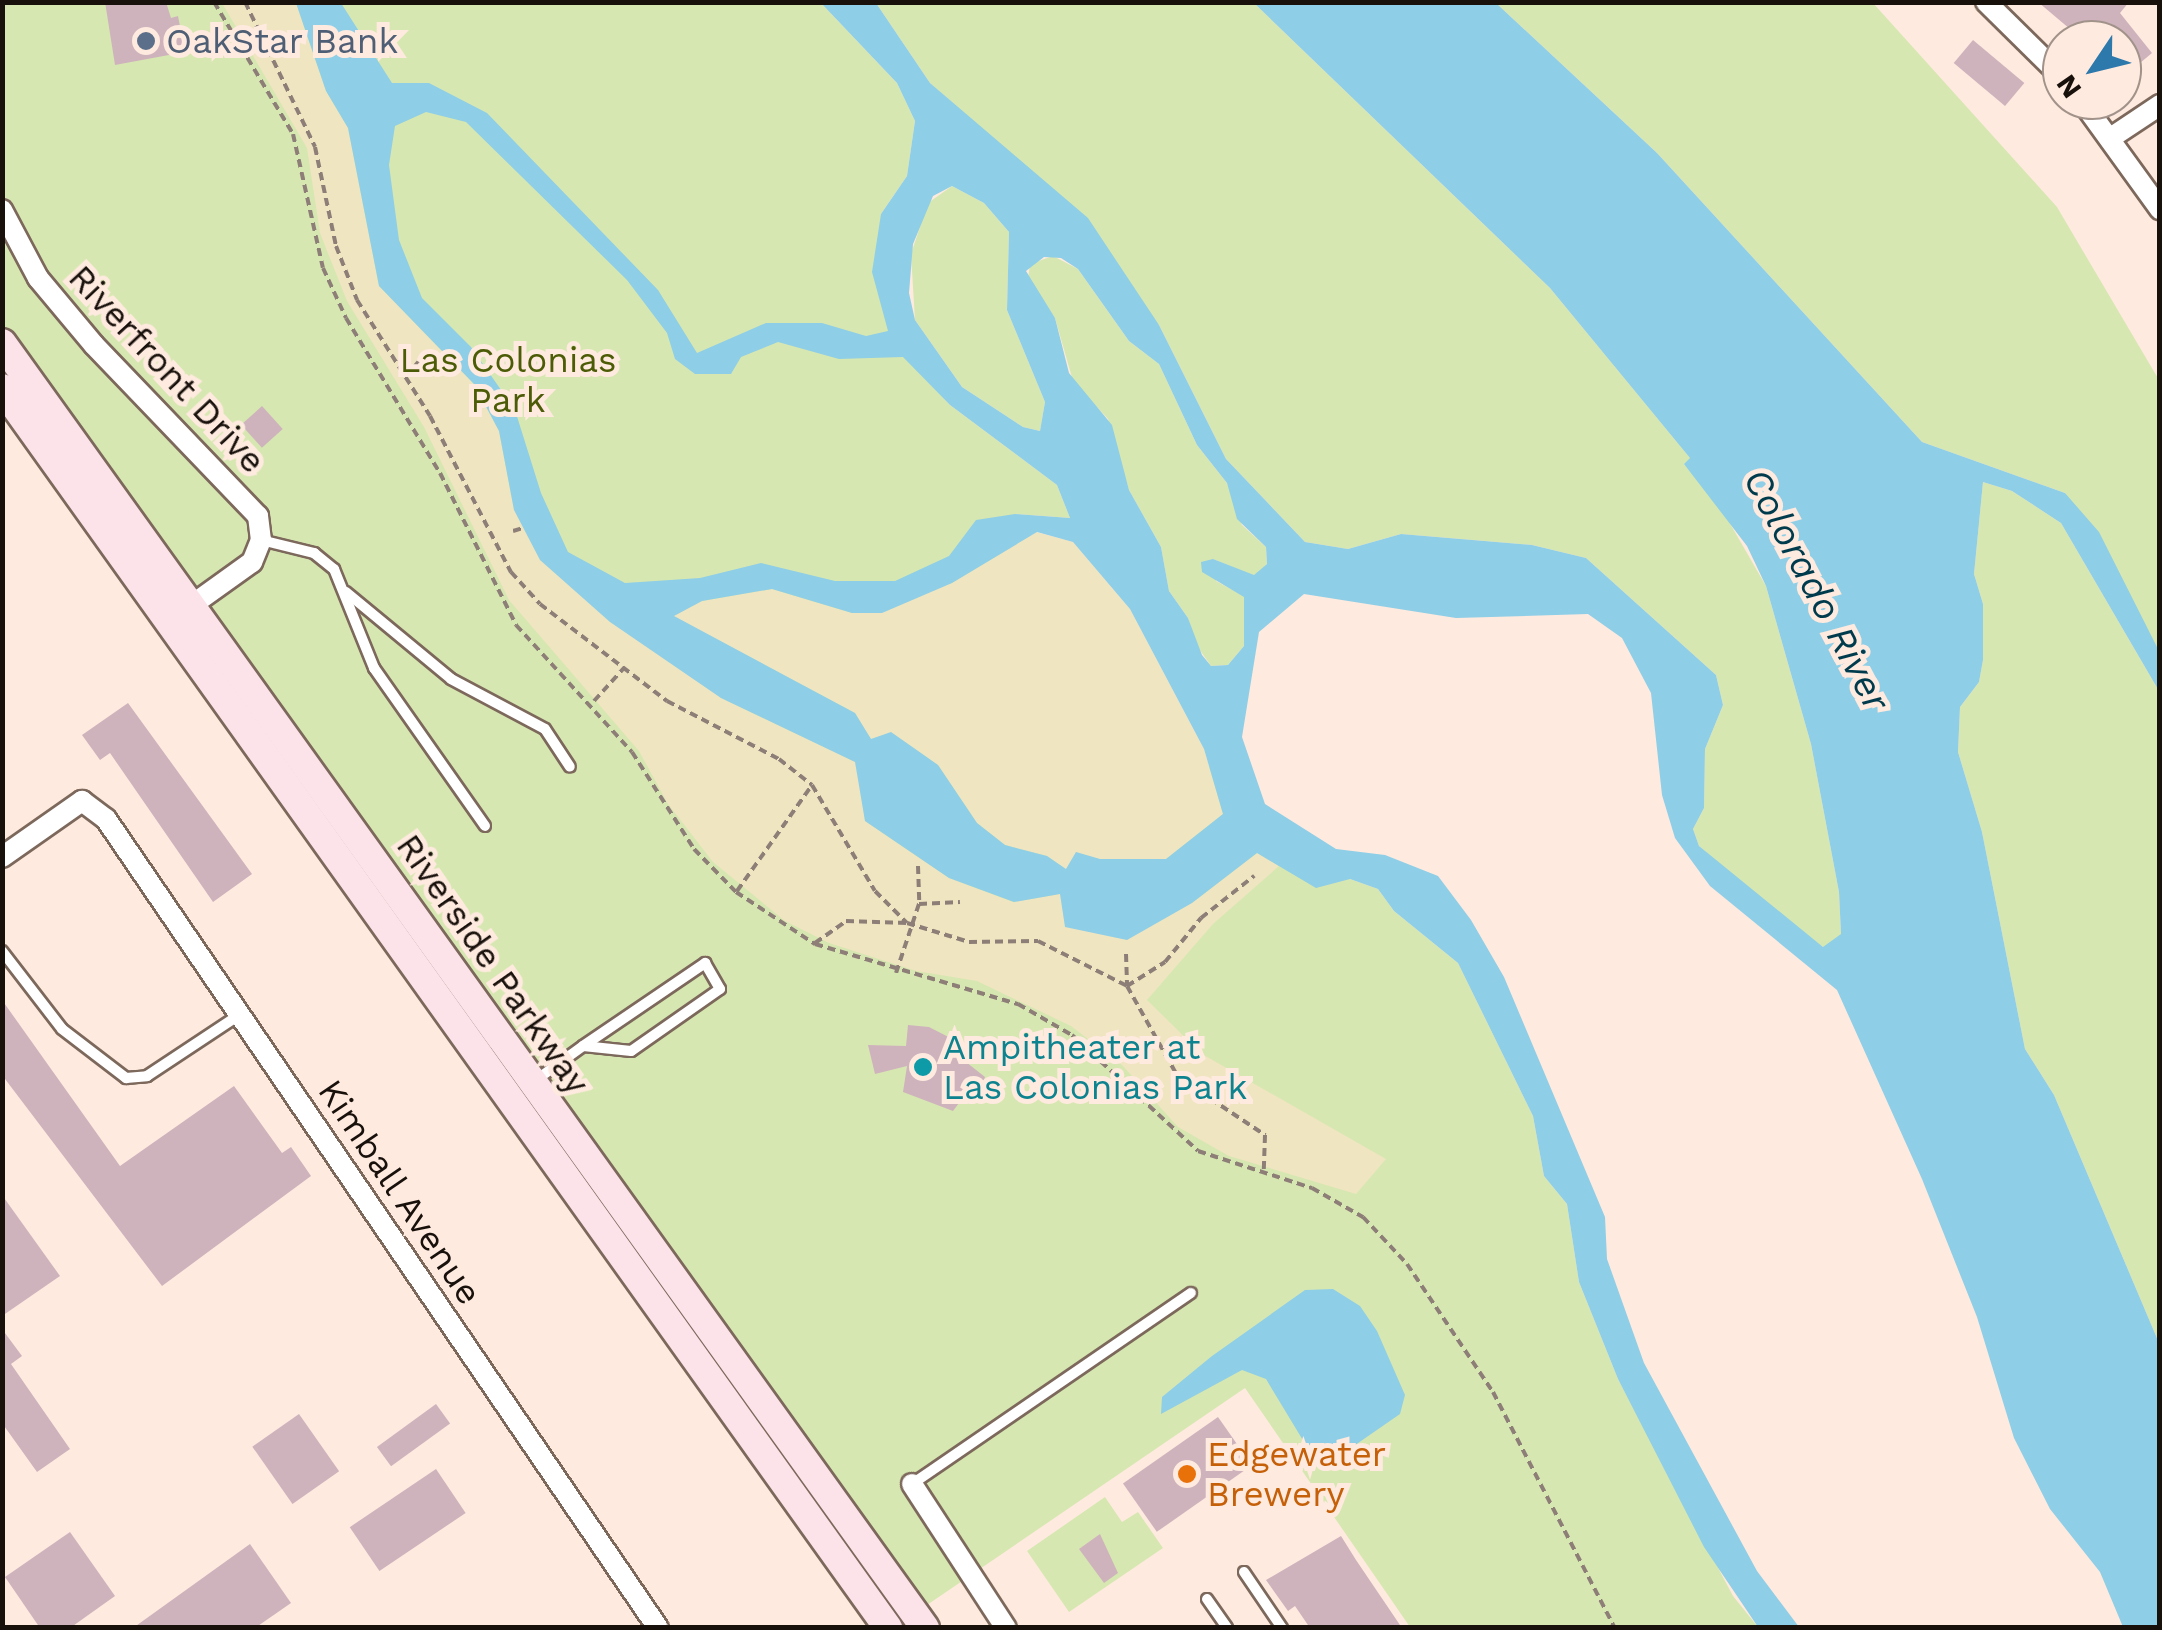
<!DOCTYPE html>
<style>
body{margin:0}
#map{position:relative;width:2162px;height:1630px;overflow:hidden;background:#feeadf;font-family:"Work Sans",sans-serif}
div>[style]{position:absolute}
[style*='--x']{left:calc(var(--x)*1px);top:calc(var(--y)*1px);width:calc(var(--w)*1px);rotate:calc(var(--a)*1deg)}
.green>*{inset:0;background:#d7e7b1}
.sand>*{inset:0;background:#efe5c0}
.water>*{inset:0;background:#8ecee7}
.building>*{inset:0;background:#ceb3bd;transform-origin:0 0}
.path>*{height:4px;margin-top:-2px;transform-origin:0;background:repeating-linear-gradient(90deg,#8d7f77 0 8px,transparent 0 13px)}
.roads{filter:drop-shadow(2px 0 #7d685c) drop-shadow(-2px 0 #7d685c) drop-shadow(0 2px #7d685c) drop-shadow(0 -2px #7d685c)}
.service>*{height:10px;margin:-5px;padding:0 5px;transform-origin:5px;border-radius:5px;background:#fff}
.minor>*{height:20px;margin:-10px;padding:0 10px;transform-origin:10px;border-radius:10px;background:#fff}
.secondary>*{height:28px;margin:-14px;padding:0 14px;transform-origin:14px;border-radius:14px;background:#fbe3e9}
.dots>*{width:28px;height:28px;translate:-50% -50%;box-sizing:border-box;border:5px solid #feeadf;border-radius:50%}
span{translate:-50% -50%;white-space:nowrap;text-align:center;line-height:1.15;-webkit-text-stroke:10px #feeadf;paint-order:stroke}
.service-label{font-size:35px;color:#4e5e75}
.left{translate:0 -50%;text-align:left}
.park-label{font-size:35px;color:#4c5c06}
.street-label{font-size:35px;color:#18100b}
.culture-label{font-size:35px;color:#0d838f}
.food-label{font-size:35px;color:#c56008}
.water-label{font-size:38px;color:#003b4d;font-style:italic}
.frame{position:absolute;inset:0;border:5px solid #18100b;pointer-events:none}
.north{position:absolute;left:2042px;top:20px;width:100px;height:100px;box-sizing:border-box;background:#feeadf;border:2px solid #a2938a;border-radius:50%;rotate:235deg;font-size:28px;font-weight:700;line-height:40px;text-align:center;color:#18100b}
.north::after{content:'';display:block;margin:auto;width:35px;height:45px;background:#2e79ac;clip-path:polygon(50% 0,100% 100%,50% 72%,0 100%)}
</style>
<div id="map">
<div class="green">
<i style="clip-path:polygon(2px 3px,821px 3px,897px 83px,915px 121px,907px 176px,881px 214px,914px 367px,950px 405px,1057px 485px,1070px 518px,1015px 514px,1196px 756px,1350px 879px,1378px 889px,1394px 911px,1458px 963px,1533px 1116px,1544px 1176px,1567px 1204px,1579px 1282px,1618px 1379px,1733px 1596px,1758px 1627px,1410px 1627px,1245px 1388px,927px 1605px,3px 327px)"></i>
<i style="clip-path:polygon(876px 3px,1254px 3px,1550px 288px,1691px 459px,1684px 464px,1717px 501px,1766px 586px,1811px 744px,1839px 892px,1841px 934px,1833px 946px,1823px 947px,1771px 909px,1699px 846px,1693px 829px,1704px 808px,1705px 749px,1723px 705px,1716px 675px,1586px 558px,1532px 545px,1401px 534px,1348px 549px,1305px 542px,1226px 459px,1159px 325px,1036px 176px,930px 83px)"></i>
<i style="clip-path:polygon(1496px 3px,1873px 3px,2057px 207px,2159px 380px,2159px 651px,2065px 493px,1922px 442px,1657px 153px)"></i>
<i style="clip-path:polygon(952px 186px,984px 203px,1009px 232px,1007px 310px,1045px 402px,1040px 431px,1023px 427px,962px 387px,915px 320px,911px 254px,928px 203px)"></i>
<i style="clip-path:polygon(1053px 256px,1078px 269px,1129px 341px,1159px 364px,1197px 445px,1227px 483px,1242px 525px,1266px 547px,1267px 564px,1254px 576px,1213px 559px,1216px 581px,1244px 596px,1244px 646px,1228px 665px,1211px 666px,1197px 646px,1188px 618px,1169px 591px,1161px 547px,1129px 490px,1108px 419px,1073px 381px,1055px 318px,1028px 279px,1030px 264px)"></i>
<i style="clip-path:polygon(1983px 482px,2012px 491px,2061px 523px,2159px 691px,2159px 1343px,2054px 1095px,2025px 1049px,1982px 832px,1958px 752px,1960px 707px,1979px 682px,1983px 660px,1983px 604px,1974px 574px)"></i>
<i style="clip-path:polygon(1105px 1497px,1122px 1522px,1138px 1512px,1163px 1548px,1069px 1612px,1027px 1551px)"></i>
</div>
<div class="sand">
<i style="clip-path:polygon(222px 3px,296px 3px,326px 91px,348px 128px,379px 286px,474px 384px,499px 431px,514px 510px,721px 698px,856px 762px,865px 821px,949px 878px,1013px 902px,1060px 894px,1192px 903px,1257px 853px,1279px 866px,1213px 924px,1147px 1000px,1202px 1054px,1386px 1159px,1356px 1194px,1229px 1156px,1178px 1127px,1122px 1065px,1071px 1026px,977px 981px,916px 971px,829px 943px,785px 921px,713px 862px,668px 804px,639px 751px,509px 600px,424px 427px,347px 301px,320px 233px,307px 148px)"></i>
<i style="clip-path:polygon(1036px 532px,1073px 542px,1130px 609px,1204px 749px,1223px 814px,1166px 859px,1099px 859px,1076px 853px,1067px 870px,1047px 856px,1005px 845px,977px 823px,938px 765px,892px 733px,871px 739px,855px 713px,673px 616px,702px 601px,772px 589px,852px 613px,952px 583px)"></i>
</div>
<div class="water">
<i style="clip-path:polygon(evenodd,296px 3px,341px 3px,392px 83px,429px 83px,487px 113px,658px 290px,697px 353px,766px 323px,822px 323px,866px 336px,888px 331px,872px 272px,881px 214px,907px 176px,915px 121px,897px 83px,821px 3px,876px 3px,930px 83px,1088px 218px,1159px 325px,1226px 459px,1305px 542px,1348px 549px,1401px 534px,1532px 545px,1586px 558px,1716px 675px,1723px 705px,1705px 749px,1704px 808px,1693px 829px,1699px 846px,1823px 947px,1841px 934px,1839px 892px,1811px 744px,1766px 586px,1747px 546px,1684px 464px,1690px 458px,1550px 288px,1254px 3px,1496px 3px,1657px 153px,1922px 442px,2065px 493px,2099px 532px,2159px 651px,2159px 691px,2061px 523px,2012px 491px,1983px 482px,1974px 574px,1983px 604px,1983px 660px,1979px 682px,1960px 707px,1958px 752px,1982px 832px,2025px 1049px,2054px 1095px,2159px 1343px,2159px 1627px,2123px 1627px,2100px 1572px,2050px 1509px,2014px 1438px,1977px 1317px,1922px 1179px,1837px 990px,1710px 886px,1675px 838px,1662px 795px,1651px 693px,1622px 638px,1588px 614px,1456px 618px,1304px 594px,1259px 632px,1242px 737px,1265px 804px,1336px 849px,1385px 855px,1438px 876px,1471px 920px,1504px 977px,1605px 1217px,1607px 1259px,1644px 1363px,1757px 1571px,1799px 1627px,1758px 1627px,1704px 1547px,1618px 1379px,1579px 1282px,1567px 1204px,1544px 1176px,1533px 1116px,1458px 963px,1394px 911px,1378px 889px,1350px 879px,1316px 888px,1257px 853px,1192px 903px,1127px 940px,1065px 927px,1060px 894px,1014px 902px,949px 878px,865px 821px,855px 762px,721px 698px,610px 622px,540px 560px,514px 510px,499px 431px,474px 384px,379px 286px,348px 128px,326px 91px,296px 3px,426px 112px,466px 122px,627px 280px,667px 333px,675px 359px,695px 374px,731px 374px,741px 357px,778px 342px,839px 359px,903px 357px,950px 405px,1057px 485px,1070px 518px,1015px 514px,976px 520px,949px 556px,895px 581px,835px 581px,761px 563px,700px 578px,625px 583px,568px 552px,541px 493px,515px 410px,471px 347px,422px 298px,399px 240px,389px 165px,395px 126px,426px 112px,296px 3px,952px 186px,984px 203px,1009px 232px,1007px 310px,1045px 402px,1040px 431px,1023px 427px,962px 387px,915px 320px,909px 293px,913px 244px,933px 196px,952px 186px,296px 3px,1044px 257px,1061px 258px,1078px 269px,1129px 341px,1159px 364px,1197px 445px,1227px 483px,1237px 519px,1266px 547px,1267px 564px,1254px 575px,1213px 559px,1201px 562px,1202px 572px,1244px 597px,1244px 646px,1228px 665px,1211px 666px,1202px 655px,1188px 618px,1169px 591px,1161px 547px,1129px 490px,1112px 425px,1069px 373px,1055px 318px,1026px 271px,1044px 257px,296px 3px,1037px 532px,1073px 542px,1130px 609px,1204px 749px,1223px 814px,1166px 859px,1100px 859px,1076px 852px,1066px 869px,1047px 856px,1005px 845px,977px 823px,938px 765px,891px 732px,871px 739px,855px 713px,674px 616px,702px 601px,772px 589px,852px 613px,882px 613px,952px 583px,1037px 532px)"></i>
<i style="clip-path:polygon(1333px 1289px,1360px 1306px,1377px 1331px,1405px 1395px,1400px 1414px,1348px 1450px,1325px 1454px,1304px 1442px,1266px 1379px,1242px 1370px,1161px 1414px,1162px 1397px,1212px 1356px,1305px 1290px)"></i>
</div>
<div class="building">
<i style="clip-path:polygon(105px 2px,166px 2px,171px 18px,178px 16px,185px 52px,115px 65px)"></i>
<i style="clip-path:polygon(2038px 2px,2129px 2px,2120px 13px,2152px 53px,2122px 78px,2122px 40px,2083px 40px)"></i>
<i style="left:1973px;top:40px;width:67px;height:30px;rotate:40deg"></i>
<i style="left:262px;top:406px;width:31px;height:28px;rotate:48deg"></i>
<i style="clip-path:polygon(128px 703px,252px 874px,213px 902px,110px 753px,100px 760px,82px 735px)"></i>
<i style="clip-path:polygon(2px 1000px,120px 1166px,234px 1086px,282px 1153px,291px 1147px,311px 1176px,162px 1286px,2px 1075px)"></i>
<i style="clip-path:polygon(908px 1025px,929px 1027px,972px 1049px,966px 1062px,985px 1077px,977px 1100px,965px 1095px,953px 1111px,903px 1092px,907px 1066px,875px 1074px,868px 1045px,906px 1046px)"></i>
<i style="clip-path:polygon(2px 1195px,60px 1276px,2px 1316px)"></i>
<i style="clip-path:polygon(2px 1329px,22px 1356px,11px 1364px,70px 1449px,37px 1472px,2px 1423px)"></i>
<i style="left:436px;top:1404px;width:24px;height:73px;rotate:54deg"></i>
<i style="left:299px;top:1414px;width:70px;height:57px;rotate:55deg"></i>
<i style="left:1218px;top:1417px;width:59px;height:116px;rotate:55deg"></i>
<i style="left:436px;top:1469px;width:53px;height:104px;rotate:56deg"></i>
<i style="clip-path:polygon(70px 1532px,115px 1596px,70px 1628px,40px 1628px,5px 1577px)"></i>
<i style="clip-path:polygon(1100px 1534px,1118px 1573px,1104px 1583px,1079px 1549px)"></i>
<i style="clip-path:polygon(1341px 1536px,1356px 1560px,1402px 1628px,1310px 1628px,1295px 1606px,1288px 1611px,1266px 1580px)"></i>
<i style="clip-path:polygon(250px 1544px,291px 1603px,255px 1628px,133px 1628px)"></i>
</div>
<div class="path">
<i style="--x:214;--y:2;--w:154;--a:59.1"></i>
<i style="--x:293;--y:134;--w:137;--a:77.4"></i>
<i style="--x:323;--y:268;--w:55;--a:65.3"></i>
<i style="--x:346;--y:318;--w:181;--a:58.8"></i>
<i style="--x:440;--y:473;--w:170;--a:63.4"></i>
<i style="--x:516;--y:625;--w:172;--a:47.6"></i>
<i style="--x:632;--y:752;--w:115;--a:57.4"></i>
<i style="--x:694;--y:849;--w:60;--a:45.7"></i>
<i style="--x:736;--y:892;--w:95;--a:33.4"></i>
<i style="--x:815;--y:944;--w:212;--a:16.5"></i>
<i style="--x:1018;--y:1004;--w:62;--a:29.9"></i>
<i style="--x:1072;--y:1035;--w:171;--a:42.6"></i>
<i style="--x:1198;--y:1151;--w:120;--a:18"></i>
<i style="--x:1312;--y:1188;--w:59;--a:29.6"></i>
<i style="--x:1363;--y:1217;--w:64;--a:46.9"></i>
<i style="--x:1407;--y:1264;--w:154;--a:56.1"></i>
<i style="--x:1493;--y:1392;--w:266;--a:62.7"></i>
<i style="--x:245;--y:2;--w:161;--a:64.2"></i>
<i style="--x:315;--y:147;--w:101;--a:78"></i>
<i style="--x:336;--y:246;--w:58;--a:68.7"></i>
<i style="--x:357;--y:300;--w:137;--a:57.8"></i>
<i style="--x:430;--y:416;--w:176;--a:62.6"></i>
<i style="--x:511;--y:572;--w:43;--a:47.8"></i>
<i style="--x:540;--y:604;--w:160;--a:37.4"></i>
<i style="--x:667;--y:701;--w:126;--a:27.4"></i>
<i style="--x:779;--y:759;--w:42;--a:38.2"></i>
<i style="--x:812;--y:785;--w:123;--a:59.3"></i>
<i style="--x:875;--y:891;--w:45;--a:45"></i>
<i style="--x:907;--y:923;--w:65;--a:17"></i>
<i style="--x:969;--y:942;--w:69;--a:-0.8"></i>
<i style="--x:1038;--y:941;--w:100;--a:26.8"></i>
<i style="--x:1127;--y:986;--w:45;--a:-32.3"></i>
<i style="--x:1165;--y:962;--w:57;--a:-50.7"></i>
<i style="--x:1201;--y:918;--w:68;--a:-38.4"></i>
<i style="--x:414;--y:367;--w:16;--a:-50"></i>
<i style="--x:513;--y:531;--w:10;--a:-17"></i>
<i style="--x:594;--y:701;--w:45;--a:-47.7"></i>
<i style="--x:918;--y:866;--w:38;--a:88"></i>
<i style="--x:737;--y:891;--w:130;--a:-54.7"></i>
<i style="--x:815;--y:943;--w:38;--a:-35"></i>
<i style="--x:846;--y:921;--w:61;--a:1.9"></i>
<i style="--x:1126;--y:954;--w:32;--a:88"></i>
<i style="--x:1127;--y:986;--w:104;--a:60.7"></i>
<i style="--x:1178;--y:1077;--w:105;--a:33.7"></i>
<i style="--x:1265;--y:1135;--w:38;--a:92"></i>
<i style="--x:896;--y:973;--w:73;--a:-71.6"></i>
<i style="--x:919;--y:904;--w:41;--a:-2.8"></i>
</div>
<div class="roads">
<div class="service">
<i style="--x:261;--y:540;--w:55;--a:13.8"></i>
<i style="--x:314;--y:553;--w:26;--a:39"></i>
<i style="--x:334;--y:569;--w:107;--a:68"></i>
<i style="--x:374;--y:668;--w:193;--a:54.9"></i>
<i style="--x:346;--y:592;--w:136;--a:39.6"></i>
<i style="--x:451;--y:679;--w:106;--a:28"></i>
<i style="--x:545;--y:729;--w:45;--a:56.7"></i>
<i style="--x:2;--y:951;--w:98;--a:52.4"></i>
<i style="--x:62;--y:1029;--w:81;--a:37.4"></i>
<i style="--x:126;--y:1078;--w:21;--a:-5"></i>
<i style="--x:147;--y:1076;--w:110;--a:-33.5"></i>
<i style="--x:536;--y:1080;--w:58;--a:-35.9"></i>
<i style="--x:583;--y:1046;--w:148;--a:-34.2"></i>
<i style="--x:705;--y:963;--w:30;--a:60"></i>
<i style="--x:720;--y:989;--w:108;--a:145.1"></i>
<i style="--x:631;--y:1051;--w:48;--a:-174.1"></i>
<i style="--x:912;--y:1484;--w:338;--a:-34.4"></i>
<i style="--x:1244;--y:1572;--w:68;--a:55.8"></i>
<i style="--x:1207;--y:1599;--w:35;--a:55"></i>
</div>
<div class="minor">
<i style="--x:1986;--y:2;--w:107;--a:44.6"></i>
<i style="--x:2081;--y:100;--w:135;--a:54.1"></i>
<i style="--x:2112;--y:137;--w:58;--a:-33.7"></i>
<i style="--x:2;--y:210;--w:77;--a:62.1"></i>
<i style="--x:38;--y:278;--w:87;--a:50.1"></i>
<i style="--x:94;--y:345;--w:237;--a:46.2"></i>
<i style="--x:258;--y:516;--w:24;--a:83"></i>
<i style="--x:261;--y:540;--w:24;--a:112"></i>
<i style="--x:252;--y:562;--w:74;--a:144.4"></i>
<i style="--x:2;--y:857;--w:98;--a:-35"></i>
<i style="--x:82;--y:801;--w:30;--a:37"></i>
<i style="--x:106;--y:819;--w:979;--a:55.69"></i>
<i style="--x:912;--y:1484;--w:172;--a:56.9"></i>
</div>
<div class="secondary">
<i style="--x:2;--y:343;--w:1582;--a:54.31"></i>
<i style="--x:2;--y:388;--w:1524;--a:54.45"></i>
</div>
</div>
<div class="dots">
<i style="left:146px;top:41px;background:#5c6f8a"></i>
<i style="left:923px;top:1067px;background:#0f9aa8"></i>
<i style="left:1187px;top:1474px;background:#e8710a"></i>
</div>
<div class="service-label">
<span class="left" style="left:166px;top:41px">OakStar Bank</span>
</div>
<div class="park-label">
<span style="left:508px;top:380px">Las Colonias<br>Park</span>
</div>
<div class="street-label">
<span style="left:167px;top:369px;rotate:47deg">Riverfront Drive</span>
<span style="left:493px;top:964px;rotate:55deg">Riverside Parkway</span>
<span style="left:400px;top:1192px;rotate:56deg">Kimball Avenue</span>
</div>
<div class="culture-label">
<span class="left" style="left:943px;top:1067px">Ampitheater at<br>Las Colonias Park</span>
</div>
<div class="food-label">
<span class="left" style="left:1207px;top:1474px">Edgewater<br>Brewery</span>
</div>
<div class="water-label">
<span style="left:1816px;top:590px;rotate:62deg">Colorado River</span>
</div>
<div class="frame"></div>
<div class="north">N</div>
</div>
